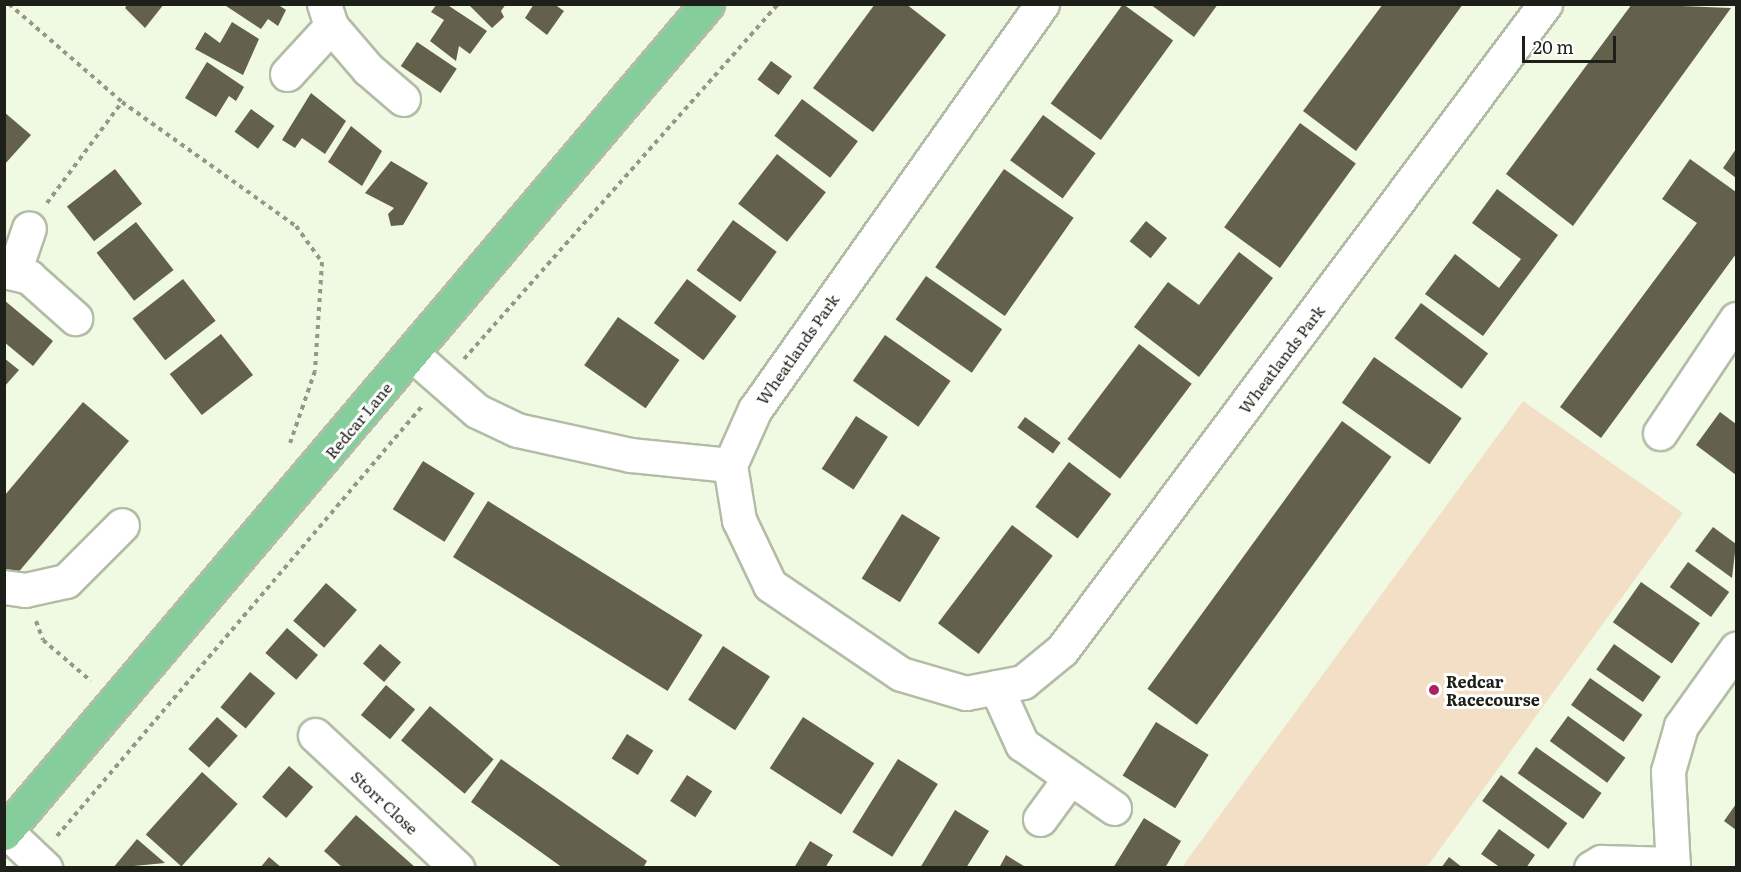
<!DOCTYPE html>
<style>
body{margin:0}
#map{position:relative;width:1741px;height:872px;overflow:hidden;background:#f0f9e2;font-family:Literata,serif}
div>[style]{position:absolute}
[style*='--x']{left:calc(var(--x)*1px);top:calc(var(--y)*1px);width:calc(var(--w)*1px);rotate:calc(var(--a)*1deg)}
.green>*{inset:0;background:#f3dfc5}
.building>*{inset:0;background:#63604b;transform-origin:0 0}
.path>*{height:4px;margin-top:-2px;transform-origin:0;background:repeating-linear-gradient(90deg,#939989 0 4.5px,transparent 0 9px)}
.roads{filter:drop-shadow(2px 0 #b3bca6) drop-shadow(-2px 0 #b3bca6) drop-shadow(0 2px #b3bca6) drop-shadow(0 -2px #b3bca6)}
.minor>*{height:33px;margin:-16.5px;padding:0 16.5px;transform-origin:16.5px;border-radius:16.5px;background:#fff}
.major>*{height:33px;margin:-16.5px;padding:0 16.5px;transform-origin:16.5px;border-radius:16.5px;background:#85ce9c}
.dots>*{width:16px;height:16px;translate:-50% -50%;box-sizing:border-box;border:3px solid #fff;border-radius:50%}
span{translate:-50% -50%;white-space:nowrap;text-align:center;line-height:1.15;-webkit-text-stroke:6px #fff;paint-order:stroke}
.street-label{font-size:16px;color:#1d2018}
.poi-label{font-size:16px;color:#1d2018;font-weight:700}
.left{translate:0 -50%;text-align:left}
.frame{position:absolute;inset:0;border:6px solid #1d2018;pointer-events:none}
.scale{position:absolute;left:1522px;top:36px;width:94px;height:27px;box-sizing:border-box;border:3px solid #1d2018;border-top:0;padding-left:8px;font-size:18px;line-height:21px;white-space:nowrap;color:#1d2018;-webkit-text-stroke:4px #fff;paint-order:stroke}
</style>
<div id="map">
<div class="green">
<i style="clip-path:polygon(1523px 401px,1683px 513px,1427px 867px,1182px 867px)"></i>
</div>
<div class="building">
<i style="clip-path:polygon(128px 4px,164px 4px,145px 28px,125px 8px)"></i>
<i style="clip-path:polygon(223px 4px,277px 4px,286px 10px,278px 26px,268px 19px,261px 29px)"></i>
<i style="clip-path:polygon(437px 4px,446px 4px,487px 31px,470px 54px,459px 46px,456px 61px,430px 41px,444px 20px,431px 12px)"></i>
<i style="clip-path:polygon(468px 4px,506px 4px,501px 11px,504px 17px,492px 28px)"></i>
<i style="clip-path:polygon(534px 4px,554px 4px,564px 11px,547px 35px,525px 18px)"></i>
<i style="clip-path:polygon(875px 4px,906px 4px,946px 35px,873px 132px,813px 88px)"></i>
<i style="left:1123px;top:4px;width:62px;height:123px;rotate:36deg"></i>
<i style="clip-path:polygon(1150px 4px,1218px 4px,1194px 37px)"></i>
<i style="clip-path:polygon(1383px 4px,1463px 4px,1356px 151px,1303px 111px)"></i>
<i style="clip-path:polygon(1632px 4px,1731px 8px,1573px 226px,1506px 174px)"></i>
<i style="clip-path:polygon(232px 22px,259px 39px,243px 75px,195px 49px,205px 32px,220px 43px)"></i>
<i style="left:417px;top:42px;width:48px;height:29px;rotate:34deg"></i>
<i style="left:771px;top:61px;width:26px;height:23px;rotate:36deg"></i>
<i style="clip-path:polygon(207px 62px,244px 87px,236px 101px,229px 96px,216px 117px,185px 98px)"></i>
<i style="clip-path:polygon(311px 93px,346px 121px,325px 154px,302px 138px,295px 148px,282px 140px)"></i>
<i style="left:802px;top:99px;width:70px;height:46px;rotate:37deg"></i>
<i style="left:251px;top:109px;width:29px;height:28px;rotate:36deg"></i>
<i style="clip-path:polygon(4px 112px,31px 135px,4px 165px)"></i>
<i style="left:1043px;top:115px;width:65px;height:56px;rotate:36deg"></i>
<i style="left:1300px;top:123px;width:69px;height:129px;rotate:36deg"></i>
<i style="clip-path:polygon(351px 126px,382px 151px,362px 186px,328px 162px)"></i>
<i style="clip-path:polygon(1736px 149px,1736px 178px,1723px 168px)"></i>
<i style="left:777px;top:154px;width:62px;height:63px;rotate:38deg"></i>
<i style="clip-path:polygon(1690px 159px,1736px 192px,1736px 254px,1601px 438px,1560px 407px,1697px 223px,1662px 199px)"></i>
<i style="clip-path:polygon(391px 161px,428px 183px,403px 225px,391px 226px,388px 214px,394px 208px,365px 193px)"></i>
<i style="left:115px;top:169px;width:44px;height:61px;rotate:52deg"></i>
<i style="left:1004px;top:169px;width:85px;height:120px;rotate:35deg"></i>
<i style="clip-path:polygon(1497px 189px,1558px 235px,1483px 336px,1425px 294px,1455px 254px,1499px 288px,1521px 259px,1472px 223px)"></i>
<i style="left:733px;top:220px;width:54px;height:62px;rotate:36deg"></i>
<i style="left:1146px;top:221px;width:27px;height:26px;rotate:39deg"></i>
<i style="left:136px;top:222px;width:61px;height:50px;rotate:52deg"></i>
<i style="clip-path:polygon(1239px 252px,1273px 278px,1199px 377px,1134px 327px,1168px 282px,1199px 305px)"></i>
<i style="left:926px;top:276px;width:93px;height:53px;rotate:35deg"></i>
<i style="left:183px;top:279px;width:53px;height:64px;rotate:52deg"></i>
<i style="left:687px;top:279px;width:62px;height:55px;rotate:37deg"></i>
<i style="clip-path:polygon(4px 300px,53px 341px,33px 366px,4px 342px)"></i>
<i style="left:1421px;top:303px;width:84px;height:44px;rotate:37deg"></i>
<i style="left:618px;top:317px;width:75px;height:59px;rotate:35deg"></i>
<i style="left:221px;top:334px;width:52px;height:65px;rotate:52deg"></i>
<i style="left:885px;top:335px;width:80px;height:56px;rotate:35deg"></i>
<i style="left:1139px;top:344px;width:66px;height:119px;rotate:37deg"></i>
<i style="left:1374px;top:357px;width:107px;height:56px;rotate:35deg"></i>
<i style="clip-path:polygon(4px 358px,19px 370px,4px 387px)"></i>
<i style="clip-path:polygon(83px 402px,129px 441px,11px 581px,5px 575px,5px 495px)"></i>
<i style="clip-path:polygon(1720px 412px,1736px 424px,1736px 475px,1696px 445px)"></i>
<i style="left:856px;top:416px;width:38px;height:63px;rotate:33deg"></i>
<i style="left:1025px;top:417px;width:44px;height:13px;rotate:36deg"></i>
<i style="left:1342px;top:421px;width:61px;height:331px;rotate:36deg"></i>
<i style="left:423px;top:461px;width:61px;height:57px;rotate:32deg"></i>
<i style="left:1069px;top:462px;width:53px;height:56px;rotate:37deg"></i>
<i style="left:488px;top:501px;width:253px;height:66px;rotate:32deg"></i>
<i style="left:902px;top:514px;width:45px;height:76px;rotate:32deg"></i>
<i style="left:1012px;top:525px;width:51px;height:123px;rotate:37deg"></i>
<i style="clip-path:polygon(1713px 527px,1736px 544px,1732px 578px,1695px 551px)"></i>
<i style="left:1688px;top:562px;width:51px;height:31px;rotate:36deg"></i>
<i style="left:1641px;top:582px;width:72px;height:49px;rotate:35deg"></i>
<i style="left:326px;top:583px;width:41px;height:50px;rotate:41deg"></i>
<i style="left:287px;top:628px;width:41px;height:33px;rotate:41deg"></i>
<i style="left:380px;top:644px;width:28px;height:26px;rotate:41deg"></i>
<i style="left:1614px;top:644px;width:57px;height:31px;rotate:35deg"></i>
<i style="left:723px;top:646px;width:56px;height:64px;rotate:33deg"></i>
<i style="left:250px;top:672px;width:33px;height:46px;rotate:40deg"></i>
<i style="left:1590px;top:678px;width:64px;height:33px;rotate:35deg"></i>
<i style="left:386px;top:685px;width:38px;height:39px;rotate:40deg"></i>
<i style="left:430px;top:706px;width:83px;height:45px;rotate:40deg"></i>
<i style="left:1568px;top:716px;width:71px;height:31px;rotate:36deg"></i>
<i style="left:217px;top:717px;width:28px;height:43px;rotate:42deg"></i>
<i style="left:803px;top:717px;width:85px;height:61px;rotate:33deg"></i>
<i style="left:1156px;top:722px;width:62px;height:63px;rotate:32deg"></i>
<i style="left:627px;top:734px;width:31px;height:29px;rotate:32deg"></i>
<i style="left:1536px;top:747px;width:80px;height:32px;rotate:35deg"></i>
<i style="clip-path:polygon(501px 759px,647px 861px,643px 868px,563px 868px,471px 802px)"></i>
<i style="left:898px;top:759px;width:47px;height:86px;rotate:32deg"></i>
<i style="left:289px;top:766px;width:32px;height:41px;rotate:41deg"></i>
<i style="left:202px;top:772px;width:48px;height:84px;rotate:42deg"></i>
<i style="left:687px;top:775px;width:30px;height:31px;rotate:33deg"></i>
<i style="left:1501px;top:775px;width:82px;height:32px;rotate:36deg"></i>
<i style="clip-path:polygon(1736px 804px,1736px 830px,1724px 821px)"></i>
<i style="clip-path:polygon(955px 810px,989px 831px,966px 868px,920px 868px)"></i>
<i style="clip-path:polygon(356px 815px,416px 868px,343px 868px,324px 851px)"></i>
<i style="clip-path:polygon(1144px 818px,1181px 841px,1165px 868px,1113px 868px)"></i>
<i style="clip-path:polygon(1499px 829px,1535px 855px,1526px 868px,1501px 868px,1481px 854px)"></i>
<i style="clip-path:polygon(137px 839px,165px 863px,113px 868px)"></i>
<i style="clip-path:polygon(810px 841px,833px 855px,825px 868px,794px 868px)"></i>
<i style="clip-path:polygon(1006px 855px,1027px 868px,999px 868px)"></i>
<i style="clip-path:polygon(269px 857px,282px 868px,260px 868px)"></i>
<i style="clip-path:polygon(1449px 857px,1463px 868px,1441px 868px)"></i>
</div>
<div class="path">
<i style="--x:9;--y:4;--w:150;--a:40.9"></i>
<i style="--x:122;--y:102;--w:214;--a:35.5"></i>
<i style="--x:296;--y:226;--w:44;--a:54.2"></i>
<i style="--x:322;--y:262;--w:109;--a:93.7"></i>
<i style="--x:315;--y:371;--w:76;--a:109.1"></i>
<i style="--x:47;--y:203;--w:126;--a:-53.4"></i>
<i style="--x:464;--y:359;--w:474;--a:-48.5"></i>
<i style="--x:36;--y:621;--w:20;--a:70"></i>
<i style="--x:43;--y:640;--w:63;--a:40.5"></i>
<i style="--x:57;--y:836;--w:565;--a:-49.66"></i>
</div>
<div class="roads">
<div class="minor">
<i style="--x:324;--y:4;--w:23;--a:72"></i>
<i style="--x:331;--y:26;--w:57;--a:49.3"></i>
<i style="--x:368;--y:69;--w:46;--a:40.6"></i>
<i style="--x:1042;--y:4;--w:496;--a:125.3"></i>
<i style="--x:755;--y:409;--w:61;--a:114.1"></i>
<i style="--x:730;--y:465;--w:56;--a:80.7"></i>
<i style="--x:739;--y:520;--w:72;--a:64.5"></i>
<i style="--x:770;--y:585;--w:158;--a:34.2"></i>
<i style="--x:901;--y:674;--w:68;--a:16.3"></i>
<i style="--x:966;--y:693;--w:58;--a:-10.9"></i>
<i style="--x:1023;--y:682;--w:50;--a:-39.4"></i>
<i style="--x:1062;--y:650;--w:807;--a:-53.22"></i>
<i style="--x:287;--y:74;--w:65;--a:-47.5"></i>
<i style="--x:4;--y:271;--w:26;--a:13"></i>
<i style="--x:29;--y:277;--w:62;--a:41.7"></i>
<i style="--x:14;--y:272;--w:46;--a:-71.2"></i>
<i style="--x:413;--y:355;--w:85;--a:41.2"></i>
<i style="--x:477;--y:411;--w:44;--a:25.4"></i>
<i style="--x:517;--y:430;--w:117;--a:12.4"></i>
<i style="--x:631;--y:455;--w:100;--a:5.8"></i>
<i style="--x:1660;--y:433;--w:137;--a:-56.3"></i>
<i style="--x:4;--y:587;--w:21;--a:8"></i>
<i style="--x:25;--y:590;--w:42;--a:-12.4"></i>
<i style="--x:66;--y:581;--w:79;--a:-45"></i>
<i style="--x:996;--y:687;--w:63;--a:65.5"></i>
<i style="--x:1022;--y:744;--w:112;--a:34.8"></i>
<i style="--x:315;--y:735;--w:195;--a:43.1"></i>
<i style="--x:1040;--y:819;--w:51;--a:-53.8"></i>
<i style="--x:6;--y:831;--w:54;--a:43.5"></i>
<i style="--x:1591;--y:868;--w:12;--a:-31"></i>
<i style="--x:1601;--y:862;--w:72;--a:1.6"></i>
<i style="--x:1673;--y:868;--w:97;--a:-93"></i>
<i style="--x:1668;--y:771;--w:47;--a:-73.9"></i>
<i style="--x:1681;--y:726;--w:95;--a:-54.5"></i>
</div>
<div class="major">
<i style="--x:4;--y:833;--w:1087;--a:-49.7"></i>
</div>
</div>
<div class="dots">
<i style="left:1434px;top:690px;background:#ad2161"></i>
</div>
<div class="street-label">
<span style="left:797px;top:349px;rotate:-55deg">Wheatlands Park</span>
<span style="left:1281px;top:359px;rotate:-53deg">Wheatlands Park</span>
<span style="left:358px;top:420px;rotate:-50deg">Redcar Lane</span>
<span style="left:385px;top:802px;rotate:43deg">Storr Close</span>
</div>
<div class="poi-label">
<span class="left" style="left:1446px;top:690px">Redcar<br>Racecourse</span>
</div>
<div class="frame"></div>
<div class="scale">20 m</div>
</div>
